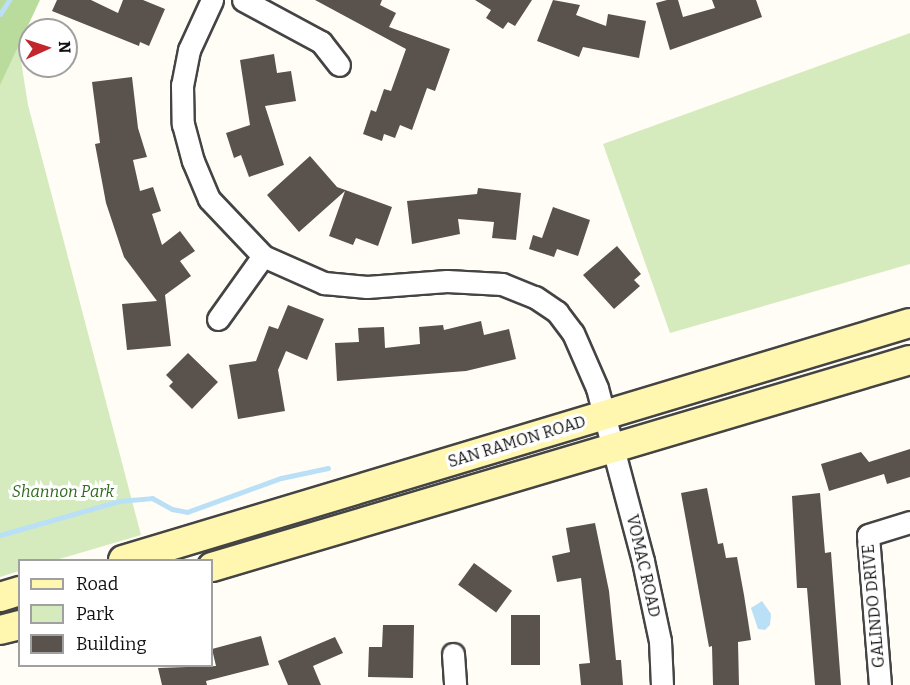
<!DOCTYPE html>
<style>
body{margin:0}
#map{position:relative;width:910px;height:685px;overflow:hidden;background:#fffdf5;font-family:Bitter,serif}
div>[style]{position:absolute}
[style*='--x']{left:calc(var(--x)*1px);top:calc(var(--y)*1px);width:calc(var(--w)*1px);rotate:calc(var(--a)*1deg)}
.green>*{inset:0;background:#d5ebbd}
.forest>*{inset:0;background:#b9dc9c}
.water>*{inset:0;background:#b9e0f7}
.stream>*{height:5px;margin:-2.5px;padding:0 2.5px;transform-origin:2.5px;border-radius:2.5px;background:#b9e0f7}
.building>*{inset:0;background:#5a524d;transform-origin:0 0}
.roads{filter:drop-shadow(2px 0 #444) drop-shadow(-2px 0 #444) drop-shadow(0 2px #444) drop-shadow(0 -2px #444)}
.street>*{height:21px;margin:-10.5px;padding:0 10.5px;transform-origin:10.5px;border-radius:10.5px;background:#fff}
.secondary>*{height:28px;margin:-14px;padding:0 14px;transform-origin:14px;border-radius:14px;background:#fff6b0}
span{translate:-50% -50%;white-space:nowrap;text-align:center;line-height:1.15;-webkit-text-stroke:6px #fff;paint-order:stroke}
.street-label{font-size:16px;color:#111}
.park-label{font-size:16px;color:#2f6b1f;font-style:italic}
.legend{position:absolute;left:18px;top:559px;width:195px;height:108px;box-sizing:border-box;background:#fff;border:2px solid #a0a0a0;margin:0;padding:8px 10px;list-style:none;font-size:18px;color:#111}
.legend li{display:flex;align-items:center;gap:12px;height:30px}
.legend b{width:30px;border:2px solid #a0a0a0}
.north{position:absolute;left:18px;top:18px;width:60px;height:60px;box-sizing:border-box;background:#fff;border:2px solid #a0a0a0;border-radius:50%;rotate:87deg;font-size:16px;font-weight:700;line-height:24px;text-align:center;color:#111}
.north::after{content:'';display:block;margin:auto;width:21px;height:27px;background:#c4262e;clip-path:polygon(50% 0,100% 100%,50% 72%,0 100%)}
</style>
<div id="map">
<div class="green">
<i style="clip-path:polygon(15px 23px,28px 105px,141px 535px,56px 560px,20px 560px,19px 571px,0 577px,0 24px)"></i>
<i style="clip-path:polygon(910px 33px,910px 264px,670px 333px,603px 144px)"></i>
</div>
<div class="forest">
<i style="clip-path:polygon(0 0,40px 0,0 85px)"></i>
</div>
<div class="water">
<i style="clip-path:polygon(762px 601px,771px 614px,770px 625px,765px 630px,758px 629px,751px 608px)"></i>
</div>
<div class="stream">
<i style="--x:0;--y:14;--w:17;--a:-57"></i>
<i style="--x:0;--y:535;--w:124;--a:-15.9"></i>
<i style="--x:119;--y:501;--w:33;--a:-5"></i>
<i style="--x:152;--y:498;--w:23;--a:29"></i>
<i style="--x:172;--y:509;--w:15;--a:11"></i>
<i style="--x:187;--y:512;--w:100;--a:-19.9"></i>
<i style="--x:281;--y:478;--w:48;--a:-12"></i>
</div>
<div class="building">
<i style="clip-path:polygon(57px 0,91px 0,118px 13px,123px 0,143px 0,165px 9px,149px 46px,140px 42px,139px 46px,52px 11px)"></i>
<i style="clip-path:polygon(315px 0,382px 0,380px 5px,396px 13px,389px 27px,450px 49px,435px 91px,427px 88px,412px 130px,400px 125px,395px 138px,384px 134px,382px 141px,363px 134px,371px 110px,376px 112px,384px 89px,391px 91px,406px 49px)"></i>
<i style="clip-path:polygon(475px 0,532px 0,515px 26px,508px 22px,503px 29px,486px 18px,491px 10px)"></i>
<i style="clip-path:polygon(553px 0,580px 5px,576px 15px,606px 26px,608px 14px,646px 21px,639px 58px,583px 47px,579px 57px,537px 41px)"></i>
<i style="clip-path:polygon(667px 0,678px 0,683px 17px,715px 8px,712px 0,756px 0,762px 17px,670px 50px,656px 3px)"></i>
<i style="clip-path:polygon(274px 54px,277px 73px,291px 71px,296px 101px,265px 106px,284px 165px,249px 177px,241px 155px,234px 158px,226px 133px,250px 125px,240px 60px)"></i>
<i style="clip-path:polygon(132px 77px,138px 128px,147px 157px,133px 160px,140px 191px,153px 187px,161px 211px,152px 214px,162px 245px,180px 231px,195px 251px,180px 261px,191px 276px,165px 295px,171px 346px,127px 350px,122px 304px,157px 301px,124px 257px,106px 203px,95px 144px,100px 143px,92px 82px)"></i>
<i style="clip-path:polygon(310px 156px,337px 187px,392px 207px,378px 246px,356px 238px,353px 245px,329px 236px,345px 191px,299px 232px,267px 195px)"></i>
<i style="clip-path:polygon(478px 188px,521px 193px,516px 240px,492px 238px,494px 222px,458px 219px,460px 234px,412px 244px,407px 201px,477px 194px)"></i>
<i style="clip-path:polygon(553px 207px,590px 220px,578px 256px,557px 249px,554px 257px,529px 249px,533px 235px,542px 238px)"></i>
<i style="clip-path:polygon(617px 246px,641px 274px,634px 280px,640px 286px,614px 309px,583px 275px)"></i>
<i style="clip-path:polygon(288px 305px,324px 319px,307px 360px,286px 351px,278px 370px,285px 411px,238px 419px,229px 365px,256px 361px,269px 326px,278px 329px)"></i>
<i style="clip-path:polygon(481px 321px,484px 335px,509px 329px,516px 359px,466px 371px,337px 381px,335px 343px,359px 342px,358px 328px,384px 327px,385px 348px,420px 344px,419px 327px,443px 325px,444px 330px)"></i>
<i style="clip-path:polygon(188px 353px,218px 382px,192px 409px,169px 386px,173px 382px,166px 375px)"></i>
<i style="clip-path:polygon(910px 449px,910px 477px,887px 484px,884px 474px,829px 491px,821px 464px,861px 452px,869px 462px)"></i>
<i style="clip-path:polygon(707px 488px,718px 544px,723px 543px,726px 558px,737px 557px,744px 595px,751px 640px,738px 642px,739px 685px,713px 685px,712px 646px,709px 647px,681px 493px)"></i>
<i style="clip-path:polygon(820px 493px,825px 553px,831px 552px,841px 685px,815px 685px,807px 588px,797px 588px,792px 496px)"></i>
<i style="clip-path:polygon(595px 523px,609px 591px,616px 660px,621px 660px,623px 685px,581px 685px,579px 664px,590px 663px,581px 578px,557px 582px,552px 556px,570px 552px,566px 528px)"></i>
<i style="left:474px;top:563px;width:47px;height:27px;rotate:36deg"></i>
<i style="left:511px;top:615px;width:29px;height:50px"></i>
<i style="clip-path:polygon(383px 625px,414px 625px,413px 678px,368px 677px,369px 647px,382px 647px)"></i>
<i style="clip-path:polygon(261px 636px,269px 665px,206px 681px,207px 685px,162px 685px,158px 668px,216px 666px,212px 649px)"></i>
<i style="clip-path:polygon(335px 637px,343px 653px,313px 666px,321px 685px,288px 685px,278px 661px)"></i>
</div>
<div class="roads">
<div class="street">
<i style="--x:212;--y:0;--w:55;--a:114.7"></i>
<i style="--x:189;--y:50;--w:36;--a:101"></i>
<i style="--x:182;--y:85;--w:39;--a:89"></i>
<i style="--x:183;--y:124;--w:38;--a:75"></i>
<i style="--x:193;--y:161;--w:41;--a:67.2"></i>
<i style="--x:209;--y:199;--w:79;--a:46.5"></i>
<i style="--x:263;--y:256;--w:67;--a:23.9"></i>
<i style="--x:324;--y:283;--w:43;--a:5.3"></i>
<i style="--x:367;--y:287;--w:80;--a:-4.3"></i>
<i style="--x:447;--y:281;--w:55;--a:3.1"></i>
<i style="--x:502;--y:284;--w:35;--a:22"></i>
<i style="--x:535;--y:297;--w:27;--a:34"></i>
<i style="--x:557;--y:312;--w:26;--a:53"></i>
<i style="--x:573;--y:333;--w:60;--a:66.4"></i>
<i style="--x:597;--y:388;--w:179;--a:75.1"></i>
<i style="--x:643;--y:561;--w:82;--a:78"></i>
<i style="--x:660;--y:641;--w:44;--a:87.4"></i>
<i style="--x:243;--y:0;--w:89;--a:28.3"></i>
<i style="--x:321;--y:42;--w:29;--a:52"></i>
<i style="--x:218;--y:319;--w:77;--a:-54.5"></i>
<i style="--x:453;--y:654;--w:31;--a:86"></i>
<i style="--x:880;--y:685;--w:150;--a:-94.6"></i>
<i style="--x:868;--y:535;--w:44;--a:-17.2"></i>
</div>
<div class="secondary">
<i style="--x:123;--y:560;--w:822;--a:-16.76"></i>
<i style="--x:212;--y:567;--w:728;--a:-16.52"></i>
<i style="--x:0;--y:597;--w:21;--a:-17"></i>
<i style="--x:0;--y:630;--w:21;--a:-14"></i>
</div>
</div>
<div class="street-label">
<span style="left:517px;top:442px;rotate:-17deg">SAN RAMON ROAD</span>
<span style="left:643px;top:566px;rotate:77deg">VOMAC ROAD</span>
<span style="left:874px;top:606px;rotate:-95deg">GALINDO DRIVE</span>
</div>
<div class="park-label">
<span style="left:63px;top:492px">Shannon Park</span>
</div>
<ul class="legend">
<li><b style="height:8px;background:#fff6b0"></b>Road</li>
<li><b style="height:16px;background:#d5ebbd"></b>Park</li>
<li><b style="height:16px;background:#5a524d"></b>Building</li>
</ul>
<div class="north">N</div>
</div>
